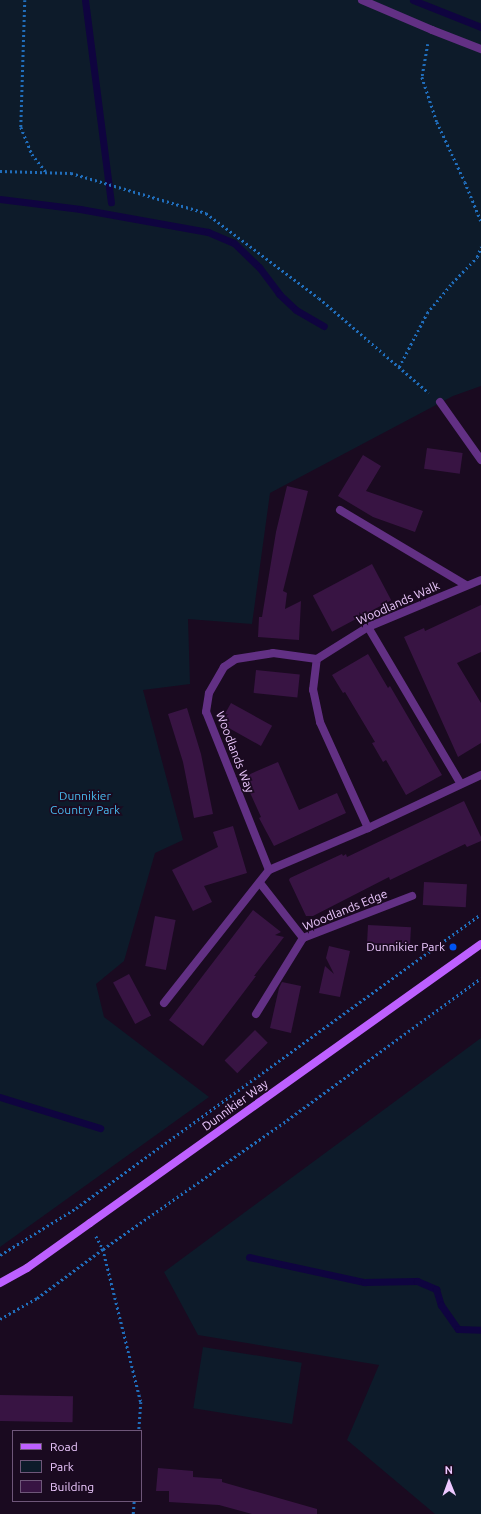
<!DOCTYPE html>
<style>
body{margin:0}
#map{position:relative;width:481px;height:1514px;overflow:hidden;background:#1a0a20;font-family:Ubuntu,sans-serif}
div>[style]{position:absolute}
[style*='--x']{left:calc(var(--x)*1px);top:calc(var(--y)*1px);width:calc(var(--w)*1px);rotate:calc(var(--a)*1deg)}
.green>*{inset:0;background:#0d1b2a;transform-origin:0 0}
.stream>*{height:7px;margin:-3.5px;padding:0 3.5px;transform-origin:3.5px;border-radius:3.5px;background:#0f043f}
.building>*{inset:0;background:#381443;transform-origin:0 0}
.path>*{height:2.5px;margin-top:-1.25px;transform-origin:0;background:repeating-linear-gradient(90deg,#206ebc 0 2px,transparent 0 5px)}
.lane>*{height:8px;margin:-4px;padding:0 4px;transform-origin:4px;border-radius:4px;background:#623084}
.street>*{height:8px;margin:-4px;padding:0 4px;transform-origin:4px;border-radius:4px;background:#623084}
.secondary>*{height:8px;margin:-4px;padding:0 4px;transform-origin:4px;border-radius:4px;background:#bd60ff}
.dots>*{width:11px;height:11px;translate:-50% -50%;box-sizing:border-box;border:2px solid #1a0a20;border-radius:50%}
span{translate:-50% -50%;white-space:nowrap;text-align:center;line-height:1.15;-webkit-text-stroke:3.5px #1a0a20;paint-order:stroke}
.street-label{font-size:12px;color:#edc9ff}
.park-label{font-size:12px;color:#48b9eb}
.poi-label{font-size:12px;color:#edc9ff}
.right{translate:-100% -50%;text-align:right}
.legend{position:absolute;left:12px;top:1430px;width:130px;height:72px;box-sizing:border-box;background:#1a0a20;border:1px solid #6e5679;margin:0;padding:5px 7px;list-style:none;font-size:12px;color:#edc9ff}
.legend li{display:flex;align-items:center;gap:8px;height:20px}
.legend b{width:20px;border:1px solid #6e5679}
.north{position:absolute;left:429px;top:1462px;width:40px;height:40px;-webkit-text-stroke:3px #1a0a20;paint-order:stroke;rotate:359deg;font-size:11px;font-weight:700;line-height:16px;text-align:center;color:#edc9ff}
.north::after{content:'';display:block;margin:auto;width:14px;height:18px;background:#edc9ff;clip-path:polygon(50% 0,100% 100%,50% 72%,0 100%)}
</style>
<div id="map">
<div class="green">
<i style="clip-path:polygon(0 0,481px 0,481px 386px,453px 396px,270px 493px,252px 624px,188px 619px,190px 684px,143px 690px,183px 840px,155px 853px,124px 961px,96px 984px,104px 1017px,209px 1097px,0 1247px)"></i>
<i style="clip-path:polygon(481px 1038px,481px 1514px,435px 1514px,347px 1440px,379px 1365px,198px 1335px,164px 1272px)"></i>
<i style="left:203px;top:1347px;width:100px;height:62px;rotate:9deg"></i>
</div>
<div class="stream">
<i style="--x:85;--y:0;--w:204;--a:82.7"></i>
<i style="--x:413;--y:0;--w:73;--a:21.7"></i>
<i style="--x:0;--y:199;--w:81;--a:7.1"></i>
<i style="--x:80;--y:209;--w:130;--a:10.2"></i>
<i style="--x:208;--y:232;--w:28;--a:23"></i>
<i style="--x:234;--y:243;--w:35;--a:44"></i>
<i style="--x:259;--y:267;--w:34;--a:53"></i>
<i style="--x:279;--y:294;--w:23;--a:43"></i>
<i style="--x:296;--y:310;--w:32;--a:30"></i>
<i style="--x:0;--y:1097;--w:105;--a:17.2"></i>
<i style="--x:249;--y:1257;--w:118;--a:12.3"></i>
<i style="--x:364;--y:1282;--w:53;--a:-1.1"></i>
<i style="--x:417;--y:1281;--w:21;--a:23"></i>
<i style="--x:436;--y:1289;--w:17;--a:73"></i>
<i style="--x:441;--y:1305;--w:29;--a:55"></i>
<i style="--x:458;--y:1329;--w:23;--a:2"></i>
</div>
<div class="building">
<i style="left:427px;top:448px;width:36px;height:21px;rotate:8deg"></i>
<i style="clip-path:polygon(363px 455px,381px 466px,366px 491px,423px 511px,415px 532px,373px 517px,338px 496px)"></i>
<i style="clip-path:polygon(287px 486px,308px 491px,283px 591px,287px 593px,285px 609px,301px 601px,299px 640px,258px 637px,259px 617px,262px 617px,276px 532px)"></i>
<i style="left:372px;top:564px;width:41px;height:67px;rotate:62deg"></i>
<i style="clip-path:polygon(481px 605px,481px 652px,457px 663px,481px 703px,481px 743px,458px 757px,404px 637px,424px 628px,425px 631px)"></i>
<i style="clip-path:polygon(368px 654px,388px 688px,390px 686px,442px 775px,406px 795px,386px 760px,383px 762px,372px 743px,375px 742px,345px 692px,343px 693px,332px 675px)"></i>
<i style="left:256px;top:670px;width:44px;height:23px;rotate:6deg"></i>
<i style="left:231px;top:703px;width:47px;height:23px;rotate:29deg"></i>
<i style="clip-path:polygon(187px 708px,201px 754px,213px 814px,194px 818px,183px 762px,168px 714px)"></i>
<i style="clip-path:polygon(278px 762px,299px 810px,337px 793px,346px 813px,274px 846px,259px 818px,261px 817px,243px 777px)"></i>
<i style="clip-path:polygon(464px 801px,481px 837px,481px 841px,467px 847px,465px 844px,390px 880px,389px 877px,313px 916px,306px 916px,289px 880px,290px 878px,342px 854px,343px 856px,346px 854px,347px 857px)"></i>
<i style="clip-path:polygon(233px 826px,247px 873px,204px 886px,212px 902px,193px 911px,172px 870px,218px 847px,213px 832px)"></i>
<i style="left:424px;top:882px;width:43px;height:23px;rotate:3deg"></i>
<i style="clip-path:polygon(253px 910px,281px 932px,275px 935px,284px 937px,254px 976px,256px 976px,203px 1046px,169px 1020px)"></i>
<i style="left:155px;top:916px;width:21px;height:51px;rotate:11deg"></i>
<i style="left:368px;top:925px;width:43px;height:22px;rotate:3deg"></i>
<i style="clip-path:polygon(329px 946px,350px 951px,340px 997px,319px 993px,325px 966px,334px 974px,326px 958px)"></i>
<i style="left:129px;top:974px;width:47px;height:18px;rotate:62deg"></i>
<i style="clip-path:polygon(282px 982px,301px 986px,291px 1033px,270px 1028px,279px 988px)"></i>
<i style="left:255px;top:1030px;width:18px;height:43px;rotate:45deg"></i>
<i style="left:0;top:1395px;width:73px;height:26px;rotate:1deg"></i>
<i style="clip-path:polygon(158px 1468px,193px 1471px,193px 1477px,222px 1479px,222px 1482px,317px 1509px,317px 1514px,252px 1514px,219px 1505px,169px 1502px,169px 1491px,156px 1491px)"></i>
</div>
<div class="path">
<i style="--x:25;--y:0;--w:127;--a:91.8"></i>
<i style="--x:21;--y:127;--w:29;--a:68"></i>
<i style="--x:32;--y:154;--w:23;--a:52"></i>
<i style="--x:428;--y:44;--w:34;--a:100"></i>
<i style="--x:422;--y:77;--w:47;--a:71.6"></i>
<i style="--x:437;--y:122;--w:66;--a:65"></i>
<i style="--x:465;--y:182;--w:42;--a:67.7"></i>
<i style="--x:0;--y:171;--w:71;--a:1.6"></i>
<i style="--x:71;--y:173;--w:141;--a:16.5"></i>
<i style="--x:206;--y:213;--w:141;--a:37"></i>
<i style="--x:319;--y:298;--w:145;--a:40.8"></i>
<i style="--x:399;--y:367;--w:61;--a:-62.6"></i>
<i style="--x:427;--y:313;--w:39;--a:-50"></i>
<i style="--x:452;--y:283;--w:36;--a:-46"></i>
<i style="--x:477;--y:257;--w:11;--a:-68"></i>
<i style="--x:96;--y:1236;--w:15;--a:62"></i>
<i style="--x:103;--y:1249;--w:158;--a:76.1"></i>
<i style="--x:141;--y:1402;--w:29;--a:94"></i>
<i style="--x:0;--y:1255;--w:89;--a:-31.7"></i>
<i style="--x:76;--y:1208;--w:500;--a:-35.98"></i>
<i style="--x:0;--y:1319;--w:43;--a:-29.6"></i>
<i style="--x:37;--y:1298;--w:82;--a:-36.6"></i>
<i style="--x:103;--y:1249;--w:225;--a:-35"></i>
<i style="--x:287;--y:1120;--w:240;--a:-36.2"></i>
<i style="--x:133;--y:1514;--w:13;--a:-86"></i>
</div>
<div class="lane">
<i style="--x:362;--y:0;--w:76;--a:23.2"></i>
<i style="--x:432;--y:30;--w:53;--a:21.2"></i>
<i style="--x:340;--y:510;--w:147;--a:30.8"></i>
</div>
<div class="street">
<i style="--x:440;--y:402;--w:71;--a:54.7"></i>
<i style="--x:368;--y:627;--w:182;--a:59.4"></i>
<i style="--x:368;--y:828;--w:116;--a:-114.4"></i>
<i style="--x:320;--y:722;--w:33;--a:-102"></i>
<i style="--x:313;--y:690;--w:31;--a:-83"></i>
<i style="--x:317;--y:659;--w:60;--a:-32.1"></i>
<i style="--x:368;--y:627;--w:122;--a:-22.6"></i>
<i style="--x:269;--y:870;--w:170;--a:-111.7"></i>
<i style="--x:206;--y:712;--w:19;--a:-81"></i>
<i style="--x:209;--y:693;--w:30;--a:-60"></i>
<i style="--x:224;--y:667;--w:14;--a:-34"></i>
<i style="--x:236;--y:659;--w:37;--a:-9"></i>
<i style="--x:273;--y:653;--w:44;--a:7.8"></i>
<i style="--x:260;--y:883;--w:70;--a:52"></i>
<i style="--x:164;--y:1003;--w:169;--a:-51.7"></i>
<i style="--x:269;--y:870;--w:108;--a:-23"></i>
<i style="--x:368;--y:828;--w:125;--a:-25.1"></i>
<i style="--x:256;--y:1014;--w:89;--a:-58.3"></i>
<i style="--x:303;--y:938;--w:117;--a:-21.1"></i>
</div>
<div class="secondary">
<i style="--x:0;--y:1283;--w:31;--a:-29"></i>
<i style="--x:27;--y:1268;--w:77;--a:-35.5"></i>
<i style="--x:90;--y:1223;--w:480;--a:-35.5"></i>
</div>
<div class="dots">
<i style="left:453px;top:947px;background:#0053f4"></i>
</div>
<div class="street-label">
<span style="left:398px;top:603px;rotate:-24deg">Woodlands Walk</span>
<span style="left:235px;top:752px;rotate:69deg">Woodlands Way</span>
<span style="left:345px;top:910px;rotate:-22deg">Woodlands Edge</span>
<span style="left:235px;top:1105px;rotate:-36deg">Dunnikier Way</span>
</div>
<div class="park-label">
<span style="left:85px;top:803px">Dunnikier<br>Country Park</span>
</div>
<div class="poi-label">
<span class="right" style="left:445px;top:947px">Dunnikier Park</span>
</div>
<ul class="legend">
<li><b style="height:5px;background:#bd60ff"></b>Road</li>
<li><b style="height:11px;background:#0d1b2a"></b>Park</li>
<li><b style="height:11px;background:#381443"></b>Building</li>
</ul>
<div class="north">N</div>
</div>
